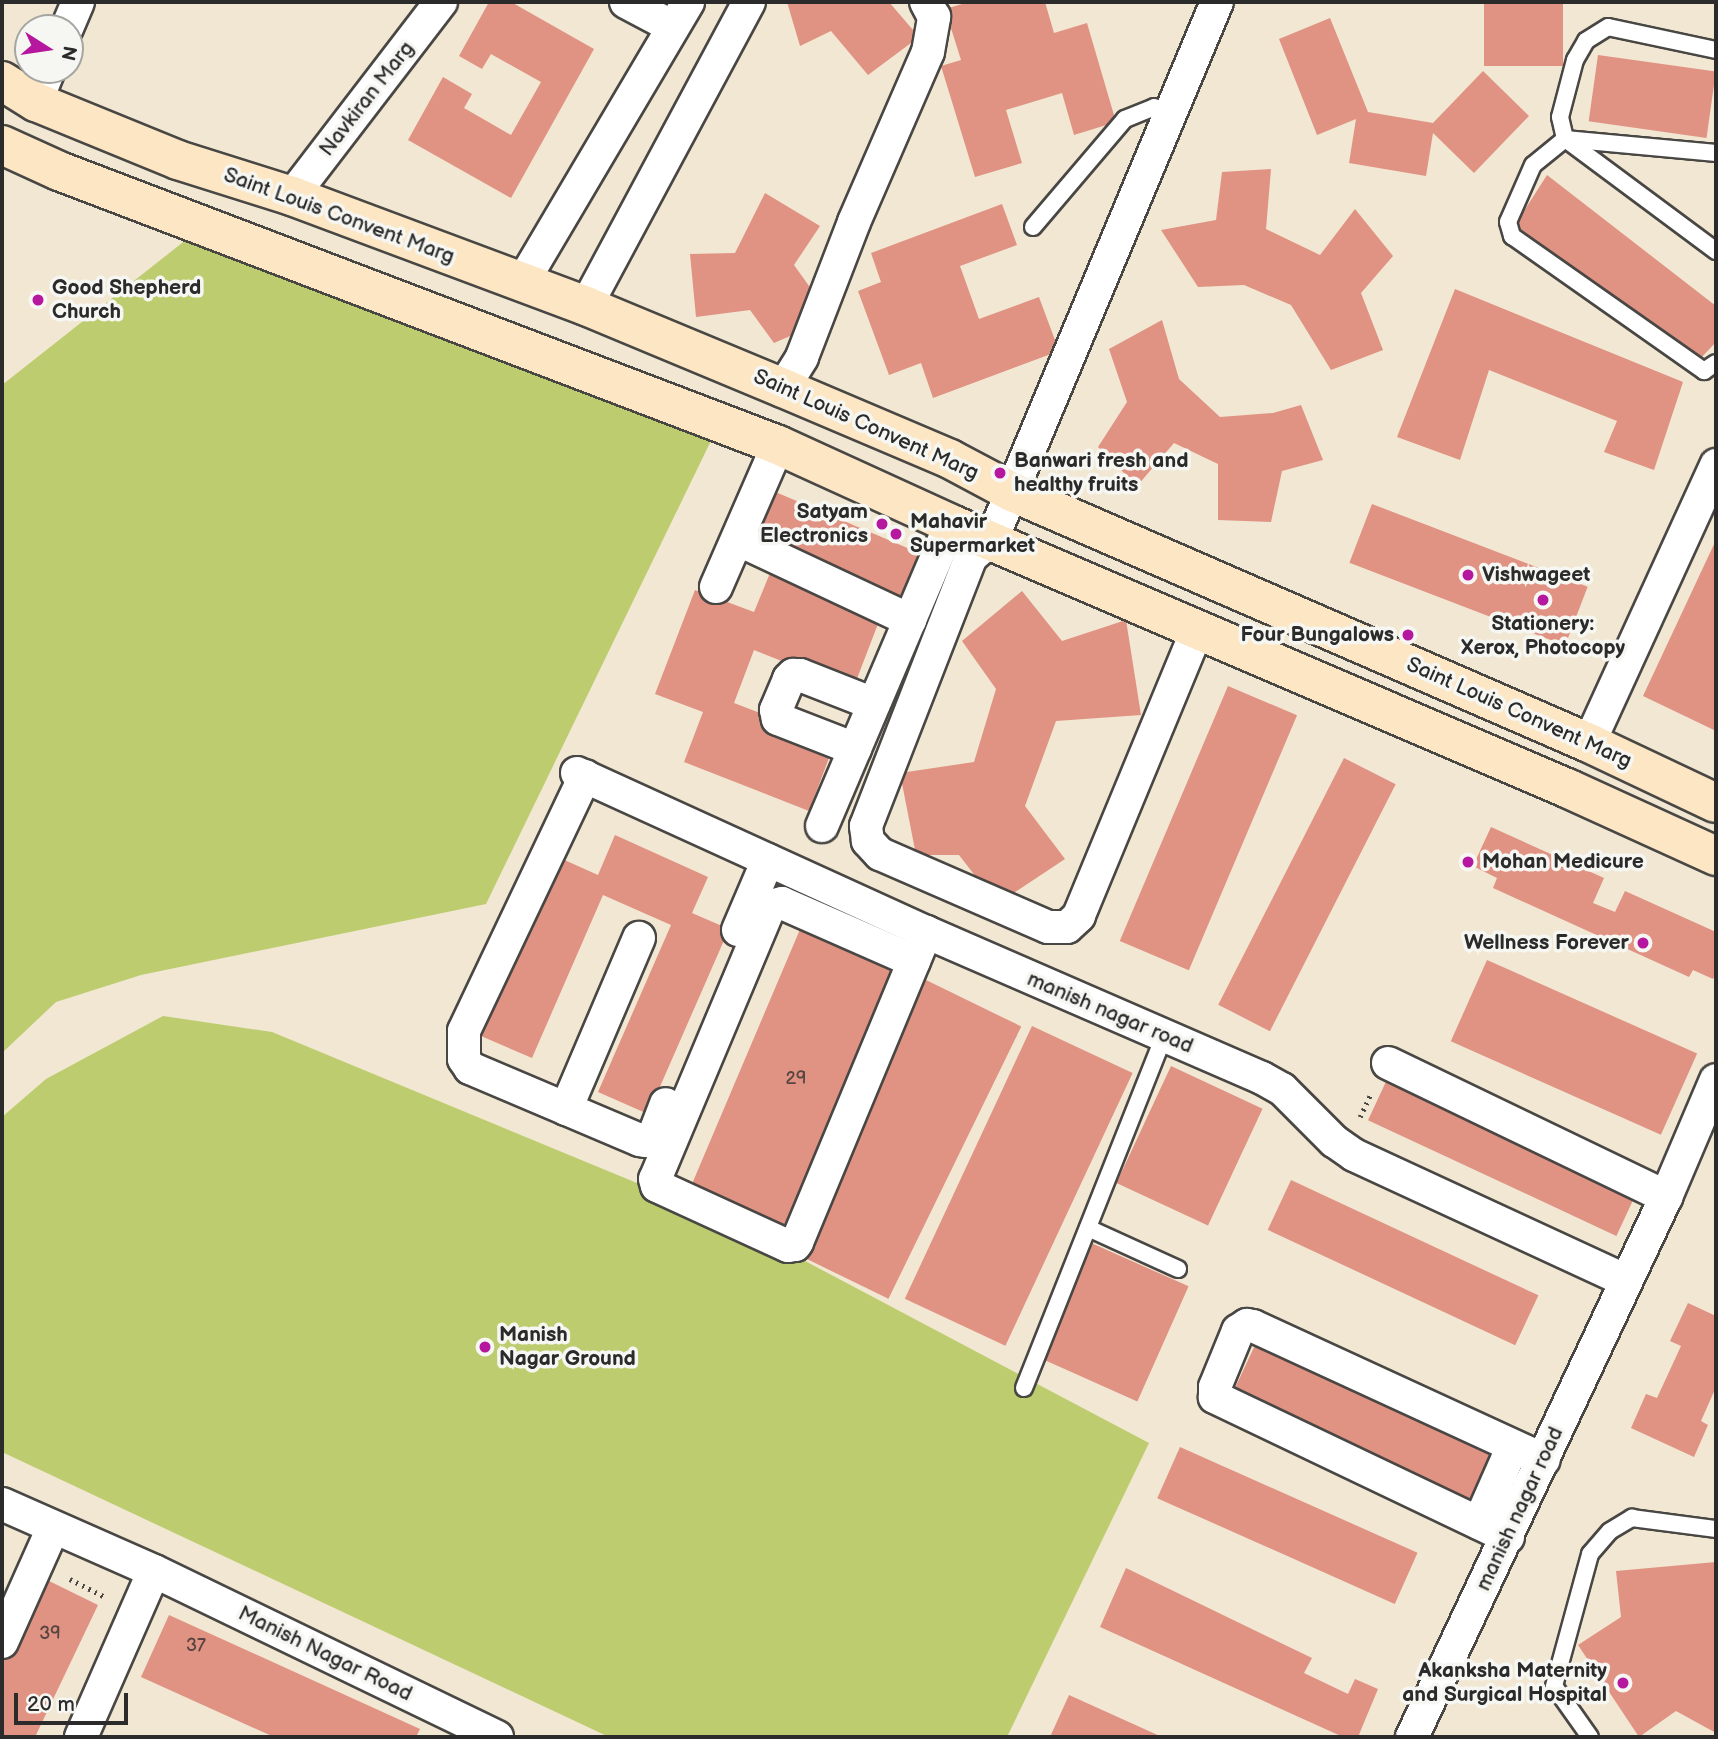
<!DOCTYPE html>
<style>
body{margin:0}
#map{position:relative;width:1718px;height:1739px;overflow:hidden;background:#f1e7d2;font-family:"Balsamiq Sans",sans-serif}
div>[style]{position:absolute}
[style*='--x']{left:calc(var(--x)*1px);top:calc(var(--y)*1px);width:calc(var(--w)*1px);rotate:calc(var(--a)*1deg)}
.green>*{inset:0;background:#bdcc6e}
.building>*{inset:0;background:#e09283;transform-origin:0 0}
.path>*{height:4.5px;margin-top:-2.25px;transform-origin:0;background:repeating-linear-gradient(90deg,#494744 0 2px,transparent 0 7px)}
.roads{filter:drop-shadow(2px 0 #494744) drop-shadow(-2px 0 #494744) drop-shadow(0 2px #494744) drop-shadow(0 -2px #494744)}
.lane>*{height:16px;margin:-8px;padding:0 8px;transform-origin:8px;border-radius:8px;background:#fff}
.street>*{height:32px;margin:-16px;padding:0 16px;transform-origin:16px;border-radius:16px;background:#fff}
.secondary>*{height:38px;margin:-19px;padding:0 19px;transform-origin:19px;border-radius:19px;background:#fce6c4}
.dots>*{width:19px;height:19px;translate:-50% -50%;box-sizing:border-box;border:4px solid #f6f6f2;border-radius:50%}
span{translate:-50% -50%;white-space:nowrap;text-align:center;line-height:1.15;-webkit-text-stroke:7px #f6f6f2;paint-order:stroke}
.number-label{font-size:18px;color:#584541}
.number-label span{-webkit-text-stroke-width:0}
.street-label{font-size:21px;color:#2b2b2b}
.poi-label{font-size:21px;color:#2b2b2b;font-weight:700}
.left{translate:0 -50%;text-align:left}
.right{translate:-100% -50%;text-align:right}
.frame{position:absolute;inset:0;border:4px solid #2b2b2b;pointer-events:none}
.north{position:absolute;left:14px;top:14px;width:70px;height:70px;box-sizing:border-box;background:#f6f6f2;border:2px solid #a5a5a2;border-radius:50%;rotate:102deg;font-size:19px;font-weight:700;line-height:28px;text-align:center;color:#2b2b2b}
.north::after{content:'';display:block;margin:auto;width:24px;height:32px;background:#b5179e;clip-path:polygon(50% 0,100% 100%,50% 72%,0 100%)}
.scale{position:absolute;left:14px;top:1693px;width:114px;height:32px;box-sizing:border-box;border:4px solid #2b2b2b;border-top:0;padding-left:9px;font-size:21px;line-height:24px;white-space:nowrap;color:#2b2b2b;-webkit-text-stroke:5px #f6f6f2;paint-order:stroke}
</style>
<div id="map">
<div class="green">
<i style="clip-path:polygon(215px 217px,723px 416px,486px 904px,141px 975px,56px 1002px,2px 1053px,2px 385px)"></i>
<i style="clip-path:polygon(163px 1016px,272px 1032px,649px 1188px,788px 1252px,1149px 1443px,1007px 1737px,609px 1737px,2px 1452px,2px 1117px,46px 1079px)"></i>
</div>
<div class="building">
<i style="clip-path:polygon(489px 2px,511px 2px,594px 49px,511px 198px,408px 140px,443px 77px,472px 94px,464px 108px,511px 135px,541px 82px,491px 54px,482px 69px,459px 56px)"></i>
<i style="clip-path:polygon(787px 2px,889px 2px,919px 37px,868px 75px,831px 31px,800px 46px)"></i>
<i style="clip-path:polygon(969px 2px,1045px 2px,1054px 33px,1087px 23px,1116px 122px,1074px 135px,1062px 93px,1006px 110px,1022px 163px,975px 177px,941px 66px,961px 60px,945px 9px)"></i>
<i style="left:1484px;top:2px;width:79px;height:64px"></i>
<i style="clip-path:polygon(1330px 18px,1368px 112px,1433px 123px,1483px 71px,1529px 116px,1474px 173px,1433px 133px,1426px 176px,1349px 163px,1356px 119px,1317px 135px,1279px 39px)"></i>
<i style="left:1598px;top:55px;width:119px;height:67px;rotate:8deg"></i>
<i style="clip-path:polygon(1271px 169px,1266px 229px,1320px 255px,1355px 209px,1393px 256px,1361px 293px,1383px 350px,1331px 370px,1291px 305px,1244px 285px,1198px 287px,1161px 230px,1216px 220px,1222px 172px)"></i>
<i style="clip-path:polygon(1547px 175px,1716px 306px,1716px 342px,1700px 359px,1515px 225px)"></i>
<i style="clip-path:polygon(765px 193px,820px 226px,794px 265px,832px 318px,774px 343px,750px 310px,696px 317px,690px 254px,735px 253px)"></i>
<i style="clip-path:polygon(1002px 204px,1017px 245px,960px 266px,979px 319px,1039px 297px,1059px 351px,933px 398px,921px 363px,889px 375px,858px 291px,881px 282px,871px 253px)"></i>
<i style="clip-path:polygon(1455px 289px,1683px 382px,1654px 470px,1604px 452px,1617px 421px,1489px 370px,1460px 460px,1397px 437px)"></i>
<i style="clip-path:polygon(1162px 320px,1179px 379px,1220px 417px,1273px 413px,1301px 405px,1323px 460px,1282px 471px,1271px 522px,1218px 520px,1218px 464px,1174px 443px,1137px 486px,1098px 447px,1127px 402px,1109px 349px)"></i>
<i style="left:766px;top:488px;width:171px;height:50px;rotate:23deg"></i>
<i style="left:1372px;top:504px;width:231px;height:63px;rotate:21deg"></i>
<i style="clip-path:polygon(1716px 540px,1716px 731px,1643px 696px)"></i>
<i style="clip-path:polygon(770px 573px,881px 616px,853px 689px,754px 650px,734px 703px,835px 742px,809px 811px,684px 762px,703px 712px,655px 694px,695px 590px,754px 612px)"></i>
<i style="clip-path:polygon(1022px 591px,1062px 641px,1126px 620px,1141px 715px,1056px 721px,1025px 806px,1065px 859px,997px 904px,959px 855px,916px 855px,900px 773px,974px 762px,996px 689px,962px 641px)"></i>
<i style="left:1228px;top:686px;width:75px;height:277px;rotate:23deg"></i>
<i style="left:1344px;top:758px;width:58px;height:277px;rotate:27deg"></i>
<i style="clip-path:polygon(1491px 827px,1604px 878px,1593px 903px,1615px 912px,1625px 891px,1716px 932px,1716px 973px,1713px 979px,1693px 970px,1689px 977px,1493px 888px,1497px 878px,1473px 866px)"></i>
<i style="clip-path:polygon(615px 835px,708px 877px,692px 913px,729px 929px,648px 1114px,598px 1092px,671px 925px,603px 895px,532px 1058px,481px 1036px,560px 858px,598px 875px)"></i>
<i style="left:804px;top:920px;width:106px;height:300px;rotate:23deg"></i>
<i style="left:1487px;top:960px;width:230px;height:89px;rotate:24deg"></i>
<i style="left:926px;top:980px;width:106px;height:303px;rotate:26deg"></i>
<i style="left:1032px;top:1026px;width:111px;height:301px;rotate:25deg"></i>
<i style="left:1171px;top:1066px;width:101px;height:129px;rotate:25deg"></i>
<i style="left:1390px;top:1073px;width:274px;height:52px;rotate:25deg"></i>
<i style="left:1291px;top:1180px;width:273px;height:55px;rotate:25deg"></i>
<i style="left:1089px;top:1242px;width:109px;height:126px;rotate:24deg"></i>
<i style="clip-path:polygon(1688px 1303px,1716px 1316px,1716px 1387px,1701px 1421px,1708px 1425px,1694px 1457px,1631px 1428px,1646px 1394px,1657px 1398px,1681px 1346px,1670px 1341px)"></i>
<i style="left:1256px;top:1343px;width:275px;height:53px;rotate:25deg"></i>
<i style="left:1180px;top:1447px;width:260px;height:56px;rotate:24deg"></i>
<i style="clip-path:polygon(1716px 1562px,1716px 1733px,1676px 1711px,1639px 1737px,1578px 1645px,1621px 1617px,1616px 1571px)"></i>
<i style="clip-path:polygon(1126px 1568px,1312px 1658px,1304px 1673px,1348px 1694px,1355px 1679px,1378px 1689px,1358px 1737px,1343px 1737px,1100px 1627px)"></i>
<i style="clip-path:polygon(43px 1578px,98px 1605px,35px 1737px,2px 1737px,2px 1663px)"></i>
<i style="clip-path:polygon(169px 1615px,420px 1729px,416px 1737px,274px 1737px,141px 1677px)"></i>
<i style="clip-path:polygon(1069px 1695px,1162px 1737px,1050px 1737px)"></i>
</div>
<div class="path">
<i style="--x:1360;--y:1117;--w:26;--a:-65"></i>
<i style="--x:70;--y:1579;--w:39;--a:27"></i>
</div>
<div class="roads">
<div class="lane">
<i style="--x:1716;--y:50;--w:110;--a:-168"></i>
<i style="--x:1608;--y:27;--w:26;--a:148"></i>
<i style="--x:1586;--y:41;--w:22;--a:120"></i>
<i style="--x:1575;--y:60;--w:59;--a:104.7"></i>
<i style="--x:1560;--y:117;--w:23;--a:77"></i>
<i style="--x:1565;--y:139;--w:152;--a:5.3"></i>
<i style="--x:1033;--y:227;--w:142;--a:-49.6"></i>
<i style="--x:1125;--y:119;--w:31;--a:-22"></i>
<i style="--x:1154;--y:107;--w:18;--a:27"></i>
<i style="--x:1716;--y:251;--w:188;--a:-143.4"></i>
<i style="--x:1565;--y:139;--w:41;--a:140.9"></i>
<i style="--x:1533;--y:165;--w:62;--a:113.7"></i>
<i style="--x:1508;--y:222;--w:15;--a:74"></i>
<i style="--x:1512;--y:236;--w:235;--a:35.1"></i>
<i style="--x:1704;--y:371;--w:14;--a:-34"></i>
<i style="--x:1088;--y:1228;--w:99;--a:24.5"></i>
<i style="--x:1024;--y:1388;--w:379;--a:-68.3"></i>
<i style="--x:1590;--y:1737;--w:62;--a:-125.2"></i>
<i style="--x:1554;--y:1686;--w:137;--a:-74.7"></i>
<i style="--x:1590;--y:1554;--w:30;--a:-49"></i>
<i style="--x:1610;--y:1531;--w:26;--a:-31"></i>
<i style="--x:1632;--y:1518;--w:85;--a:7.5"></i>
</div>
<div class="street">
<i style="--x:626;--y:2;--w:53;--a:28"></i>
<i style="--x:67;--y:28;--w:28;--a:-67"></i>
<i style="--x:36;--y:102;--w:35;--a:-68"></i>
<i style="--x:292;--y:196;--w:245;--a:-52.5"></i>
<i style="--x:522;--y:283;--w:326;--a:-59.4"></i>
<i style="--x:586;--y:306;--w:345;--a:-61.8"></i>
<i style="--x:783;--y:388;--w:36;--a:-58"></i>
<i style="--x:802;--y:357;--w:145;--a:-68.9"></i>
<i style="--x:854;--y:222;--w:185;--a:-66.5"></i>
<i style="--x:928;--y:52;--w:36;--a:-80"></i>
<i style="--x:934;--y:17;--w:17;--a:-118"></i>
<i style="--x:739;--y:540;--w:189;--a:25.1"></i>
<i style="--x:716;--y:587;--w:155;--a:-66.4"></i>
<i style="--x:1198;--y:628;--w:312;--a:112.5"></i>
<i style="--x:1079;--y:916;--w:16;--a:137"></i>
<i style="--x:1067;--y:927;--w:19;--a:180"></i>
<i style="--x:1048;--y:927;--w:183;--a:-156.5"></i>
<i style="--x:880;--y:854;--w:18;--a:-133"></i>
<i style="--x:868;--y:841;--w:15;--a:-98"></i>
<i style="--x:866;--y:826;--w:289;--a:-68.7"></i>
<i style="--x:971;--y:557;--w:28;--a:-41"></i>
<i style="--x:992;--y:539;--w:582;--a:-67.27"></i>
<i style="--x:1589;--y:743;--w:306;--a:-65.4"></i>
<i style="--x:855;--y:749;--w:83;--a:-158.7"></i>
<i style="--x:778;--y:719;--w:9;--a:-103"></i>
<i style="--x:776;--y:710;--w:34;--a:-67"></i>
<i style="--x:789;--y:679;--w:6;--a:-45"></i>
<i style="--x:793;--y:675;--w:7;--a:0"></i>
<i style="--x:800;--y:675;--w:79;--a:21.4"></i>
<i style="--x:577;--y:773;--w:384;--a:24.5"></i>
<i style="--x:926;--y:932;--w:366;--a:23.5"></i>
<i style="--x:1262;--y:1078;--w:23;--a:29"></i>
<i style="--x:1282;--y:1089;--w:74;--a:45"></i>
<i style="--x:1334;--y:1141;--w:24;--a:35"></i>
<i style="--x:1354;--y:1155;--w:298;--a:24.8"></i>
<i style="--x:585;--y:776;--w:282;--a:115.4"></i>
<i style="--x:464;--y:1031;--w:28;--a:90"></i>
<i style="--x:464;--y:1059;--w:11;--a:56"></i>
<i style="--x:470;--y:1068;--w:185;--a:23"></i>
<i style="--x:640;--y:1140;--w:6;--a:9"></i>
<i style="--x:646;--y:1141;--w:10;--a:-37"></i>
<i style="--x:654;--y:1135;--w:33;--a:-69"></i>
<i style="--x:822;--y:826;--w:328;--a:-66.9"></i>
<i style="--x:738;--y:930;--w:76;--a:-66.8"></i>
<i style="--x:914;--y:961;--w:144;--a:-156.3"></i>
<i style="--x:782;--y:903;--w:12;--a:166"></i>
<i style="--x:770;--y:906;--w:296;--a:112.8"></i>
<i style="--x:655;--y:1179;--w:7;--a:74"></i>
<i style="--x:657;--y:1186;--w:144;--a:24.6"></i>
<i style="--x:788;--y:1246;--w:7;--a:-8"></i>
<i style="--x:795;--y:1245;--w:4;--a:-56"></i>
<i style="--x:797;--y:1242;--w:336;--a:-67.4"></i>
<i style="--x:1388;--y:1063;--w:309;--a:25.7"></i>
<i style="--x:566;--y:1109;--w:186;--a:-66.9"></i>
<i style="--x:2;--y:1504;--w:166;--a:23.8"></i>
<i style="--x:154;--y:1571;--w:381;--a:25.8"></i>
<i style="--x:1479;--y:1523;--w:84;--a:-66.2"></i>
<i style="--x:1508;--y:1537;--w:325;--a:-154.5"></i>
<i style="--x:1215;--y:1397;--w:10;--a:-90"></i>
<i style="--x:1215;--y:1387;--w:61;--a:-67.7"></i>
<i style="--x:1238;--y:1331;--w:11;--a:-34"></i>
<i style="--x:1247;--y:1325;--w:6;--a:9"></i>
<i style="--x:1253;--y:1326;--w:320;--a:24.7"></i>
<i style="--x:2;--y:1642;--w:125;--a:-65.9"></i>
<i style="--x:81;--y:1737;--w:181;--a:-66.3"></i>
<i style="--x:1412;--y:1737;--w:597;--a:-64.81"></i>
<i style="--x:1666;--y:1197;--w:127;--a:-66.9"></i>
</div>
<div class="secondary">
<i style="--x:2;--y:81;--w:40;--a:32"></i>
<i style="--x:36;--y:102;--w:153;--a:22.2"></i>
<i style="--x:178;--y:160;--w:120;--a:17.5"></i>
<i style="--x:292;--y:196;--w:314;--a:20.5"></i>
<i style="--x:586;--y:306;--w:213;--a:22.6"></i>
<i style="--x:783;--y:388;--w:181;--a:23"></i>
<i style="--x:950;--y:459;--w:70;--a:28"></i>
<i style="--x:1012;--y:492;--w:629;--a:23.51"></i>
<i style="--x:1589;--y:743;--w:140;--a:25.3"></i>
<i style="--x:2;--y:145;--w:63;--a:24.5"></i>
<i style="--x:59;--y:171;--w:769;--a:20.86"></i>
<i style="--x:778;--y:445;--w:190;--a:24.5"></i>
<i style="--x:951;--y:524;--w:672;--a:23.21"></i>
<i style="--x:1569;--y:789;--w:162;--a:24.5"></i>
</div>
</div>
<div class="dots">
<i style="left:38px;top:300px;background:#b5179e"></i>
<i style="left:1000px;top:473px;background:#b5179e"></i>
<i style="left:882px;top:524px;background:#b5179e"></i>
<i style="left:896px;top:534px;background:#b5179e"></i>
<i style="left:1468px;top:575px;background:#b5179e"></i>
<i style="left:1543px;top:600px;background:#b5179e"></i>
<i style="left:1408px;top:635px;background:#b5179e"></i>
<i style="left:1468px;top:862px;background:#b5179e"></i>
<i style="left:1643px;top:943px;background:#b5179e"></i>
<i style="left:485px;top:1347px;background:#b5179e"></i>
<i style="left:1623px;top:1683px;background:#b5179e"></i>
</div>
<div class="number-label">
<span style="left:796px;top:1079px">29</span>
<span style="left:50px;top:1634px">39</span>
<span style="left:196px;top:1646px">37</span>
</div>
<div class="street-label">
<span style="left:367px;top:99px;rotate:-52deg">Navkiran Marg</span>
<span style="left:339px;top:216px;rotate:20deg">Saint Louis Convent Marg</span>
<span style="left:866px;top:425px;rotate:24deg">Saint Louis Convent Marg</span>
<span style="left:1519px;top:713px;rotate:24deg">Saint Louis Convent Marg</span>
<span style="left:1110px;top:1013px;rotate:23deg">manish nagar road</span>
<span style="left:1520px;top:1509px;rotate:-65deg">manish nagar road</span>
<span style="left:325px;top:1654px;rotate:26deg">Manish Nagar Road</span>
</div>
<div class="poi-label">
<span class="left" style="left:52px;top:300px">Good Shepherd<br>Church</span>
<span class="left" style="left:1014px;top:473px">Banwari fresh and<br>healthy fruits</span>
<span class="right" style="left:868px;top:524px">Satyam<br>Electronics</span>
<span class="left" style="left:910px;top:534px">Mahavir<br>Supermarket</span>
<span class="left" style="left:1482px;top:575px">Vishwageet</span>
<span style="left:1543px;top:636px">Stationery:<br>Xerox, Photocopy</span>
<span class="right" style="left:1394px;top:635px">Four Bungalows</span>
<span class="left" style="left:1482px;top:862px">Mohan Medicure</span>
<span class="right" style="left:1629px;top:943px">Wellness Forever</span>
<span class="left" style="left:499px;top:1347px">Manish<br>Nagar Ground</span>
<span class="right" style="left:1607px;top:1683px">Akanksha Maternity<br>and Surgical Hospital</span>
</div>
<div class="frame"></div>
<div class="north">N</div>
<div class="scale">20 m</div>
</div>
